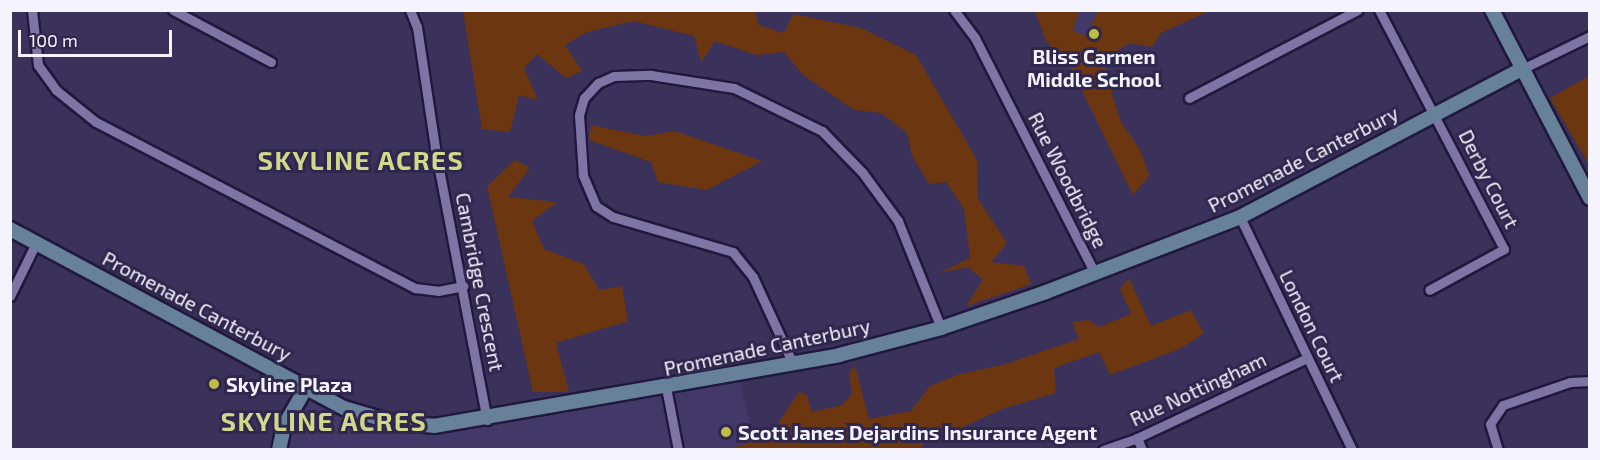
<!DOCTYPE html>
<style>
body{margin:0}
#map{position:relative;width:1600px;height:460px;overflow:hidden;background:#3a325a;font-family:"Exo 2",sans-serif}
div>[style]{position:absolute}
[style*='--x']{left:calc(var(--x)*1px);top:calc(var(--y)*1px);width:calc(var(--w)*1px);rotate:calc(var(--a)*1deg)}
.built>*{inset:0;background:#423968}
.green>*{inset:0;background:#6b3610}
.roads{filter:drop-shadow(2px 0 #21183e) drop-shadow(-2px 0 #21183e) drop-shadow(0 2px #21183e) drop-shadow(0 -2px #21183e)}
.street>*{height:9px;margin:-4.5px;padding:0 4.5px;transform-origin:4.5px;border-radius:4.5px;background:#7d75a3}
.secondary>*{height:14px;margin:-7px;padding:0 7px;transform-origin:7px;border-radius:7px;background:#668199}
.dots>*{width:16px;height:16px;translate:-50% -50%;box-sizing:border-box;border:3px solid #30274f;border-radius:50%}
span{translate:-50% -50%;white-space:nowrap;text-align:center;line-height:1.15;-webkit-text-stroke:6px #30274f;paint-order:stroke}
.poi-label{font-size:20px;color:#f5f3fe;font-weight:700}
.left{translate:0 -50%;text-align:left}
.street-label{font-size:20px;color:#f5f3fe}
.district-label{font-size:26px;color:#d2d88a;font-weight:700;letter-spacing:1.5px}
.frame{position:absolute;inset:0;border:12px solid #f5f3fe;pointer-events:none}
.scale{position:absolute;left:18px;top:30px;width:154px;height:27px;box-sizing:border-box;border:3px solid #f5f3fe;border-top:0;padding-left:8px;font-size:18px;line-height:21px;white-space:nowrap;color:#f5f3fe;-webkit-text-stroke:4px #30274f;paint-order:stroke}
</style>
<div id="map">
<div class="built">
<i style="clip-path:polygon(1061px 11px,1177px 11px,1079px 42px)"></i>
<i style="clip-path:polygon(738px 374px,755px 441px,728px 450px,279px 450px,307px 386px,395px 423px,475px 422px)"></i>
</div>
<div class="green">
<i style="clip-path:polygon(755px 11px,759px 25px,784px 33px,793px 14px,861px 28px,916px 55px,977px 160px,978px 199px,1007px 243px,991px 262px,1024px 266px,1031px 284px,966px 306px,983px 280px,968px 267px,939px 273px,970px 258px,964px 209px,946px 182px,929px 184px,912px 156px,907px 133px,881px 113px,854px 110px,803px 75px,784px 52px,756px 55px,715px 41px,701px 62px,694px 36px,634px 21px,587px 32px,565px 45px,582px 71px,566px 78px,537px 54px,524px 68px,538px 100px,519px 95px,510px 132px,482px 129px,463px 11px)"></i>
<i style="clip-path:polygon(1035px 11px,1079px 11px,1073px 31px,1086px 36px,1098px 11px,1209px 11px,1161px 33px,1152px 47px,1130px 43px,1109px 56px,1106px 68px,1116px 81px,1112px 94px,1121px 122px,1141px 151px,1149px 176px,1133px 195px,1072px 70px,1046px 41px)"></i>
<i style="clip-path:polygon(1589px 76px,1589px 165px,1550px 98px)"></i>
<i style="clip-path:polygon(591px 125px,645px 136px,675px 131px,762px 161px,707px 190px,658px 182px,651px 162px,589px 140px)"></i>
<i style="clip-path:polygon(515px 160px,530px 168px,508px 197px,557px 202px,532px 221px,544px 249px,584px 264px,599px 290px,622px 286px,628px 321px,556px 343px,569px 392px,533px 392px,487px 186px)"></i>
<i style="clip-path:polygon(1129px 278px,1151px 326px,1191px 310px,1204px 333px,1182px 348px,1110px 375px,1099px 352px,1054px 368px,1056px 393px,1002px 409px,941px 437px,938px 433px,923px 443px,921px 449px,728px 449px,755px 441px,775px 428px,799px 392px,807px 395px,812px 412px,842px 405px,852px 394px,849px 372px,855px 366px,869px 419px,911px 411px,930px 386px,960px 374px,1006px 364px,1079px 339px,1072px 322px,1088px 320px,1099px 327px,1131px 314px,1120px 289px)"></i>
</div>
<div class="roads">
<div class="street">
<i style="--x:32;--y:10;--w:55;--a:83.8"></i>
<i style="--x:38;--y:65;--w:31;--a:54"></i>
<i style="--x:56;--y:90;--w:51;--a:38.7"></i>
<i style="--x:96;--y:122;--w:360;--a:27.5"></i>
<i style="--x:415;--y:288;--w:23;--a:7"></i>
<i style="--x:438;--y:291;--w:26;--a:-11"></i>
<i style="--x:173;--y:10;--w:111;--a:28"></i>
<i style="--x:410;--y:10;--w:18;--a:68"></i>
<i style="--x:417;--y:27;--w:122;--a:81.5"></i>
<i style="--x:435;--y:148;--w:277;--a:79.2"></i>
<i style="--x:954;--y:10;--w:35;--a:53"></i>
<i style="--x:975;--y:38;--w:265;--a:63"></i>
<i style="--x:1379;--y:10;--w:270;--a:62.4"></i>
<i style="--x:1504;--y:249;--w:85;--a:151.3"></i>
<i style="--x:1522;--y:69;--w:76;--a:-25.9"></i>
<i style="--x:1189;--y:98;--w:190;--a:-27.6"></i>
<i style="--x:1240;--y:217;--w:259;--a:64.3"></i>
<i style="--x:10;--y:296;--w:59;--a:-63.9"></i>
<i style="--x:793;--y:364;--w:96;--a:-114.7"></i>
<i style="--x:753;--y:277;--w:32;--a:-129"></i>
<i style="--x:733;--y:252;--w:125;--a:-163.7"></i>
<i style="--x:613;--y:217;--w:20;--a:-147"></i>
<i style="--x:596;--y:206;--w:34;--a:-113"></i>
<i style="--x:583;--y:175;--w:60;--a:-93.8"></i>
<i style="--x:579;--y:115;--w:18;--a:-74"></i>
<i style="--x:584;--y:98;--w:21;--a:-47"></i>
<i style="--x:598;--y:83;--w:17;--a:-24"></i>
<i style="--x:614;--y:76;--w:37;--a:-2"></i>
<i style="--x:651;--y:75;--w:84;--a:8.9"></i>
<i style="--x:734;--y:88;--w:98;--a:26"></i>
<i style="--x:822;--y:131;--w:57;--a:45.7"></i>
<i style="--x:862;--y:172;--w:61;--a:53.7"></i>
<i style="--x:898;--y:221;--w:115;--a:68.1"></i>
<i style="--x:666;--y:387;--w:64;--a:79.2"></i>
<i style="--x:1137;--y:438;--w:13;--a:67"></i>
<i style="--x:1103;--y:450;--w:36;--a:-19"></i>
<i style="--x:1137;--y:438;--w:188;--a:-25.2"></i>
<i style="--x:1498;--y:450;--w:27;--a:-107"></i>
<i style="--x:1490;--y:424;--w:23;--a:-56"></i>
<i style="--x:1503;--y:405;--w:71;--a:-18.9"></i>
<i style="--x:1570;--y:382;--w:20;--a:-3"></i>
</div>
<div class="secondary">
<i style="--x:1492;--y:10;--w:212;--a:62.5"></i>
<i style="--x:10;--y:229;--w:379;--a:28.2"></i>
<i style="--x:344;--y:408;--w:53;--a:16.4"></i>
<i style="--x:395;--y:423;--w:39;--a:4"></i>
<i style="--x:434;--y:426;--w:411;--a:-9.9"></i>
<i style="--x:839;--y:355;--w:106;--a:-14.8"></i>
<i style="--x:941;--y:328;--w:111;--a:-18.9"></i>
<i style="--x:1046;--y:292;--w:208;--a:-21.1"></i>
<i style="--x:1240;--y:217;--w:318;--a:-27.7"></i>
<i style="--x:279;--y:450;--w:25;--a:-78"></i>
<i style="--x:284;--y:426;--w:46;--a:-60.1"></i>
</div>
</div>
<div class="dots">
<i style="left:1094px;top:34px;background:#bbc045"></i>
<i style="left:214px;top:384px;background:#bbc045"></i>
<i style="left:726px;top:432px;background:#bbc045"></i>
</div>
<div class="poi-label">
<span style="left:1094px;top:68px">Bliss Carmen<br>Middle School</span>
<span class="left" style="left:226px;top:384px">Skyline Plaza</span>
<span class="left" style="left:738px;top:432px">Scott Janes Dejardins Insurance Agent</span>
</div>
<div class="street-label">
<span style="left:1303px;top:159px;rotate:-27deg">Promenade Canterbury</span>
<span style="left:1489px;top:179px;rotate:63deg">Derby Court</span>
<span style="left:1068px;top:180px;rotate:63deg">Rue Woodbridge</span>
<span style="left:480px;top:282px;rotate:79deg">Cambridge Crescent</span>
<span style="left:197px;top:306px;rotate:28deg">Promenade Canterbury</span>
<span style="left:1312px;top:326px;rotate:64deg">London Court</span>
<span style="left:767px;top:347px;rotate:-12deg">Promenade Canterbury</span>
<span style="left:1198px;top:389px;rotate:-25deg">Rue Nottingham</span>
</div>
<div class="district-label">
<span style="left:361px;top:160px">SKYLINE ACRES</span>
<span style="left:324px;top:421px">SKYLINE ACRES</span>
</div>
<div class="frame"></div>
<div class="scale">100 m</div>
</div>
